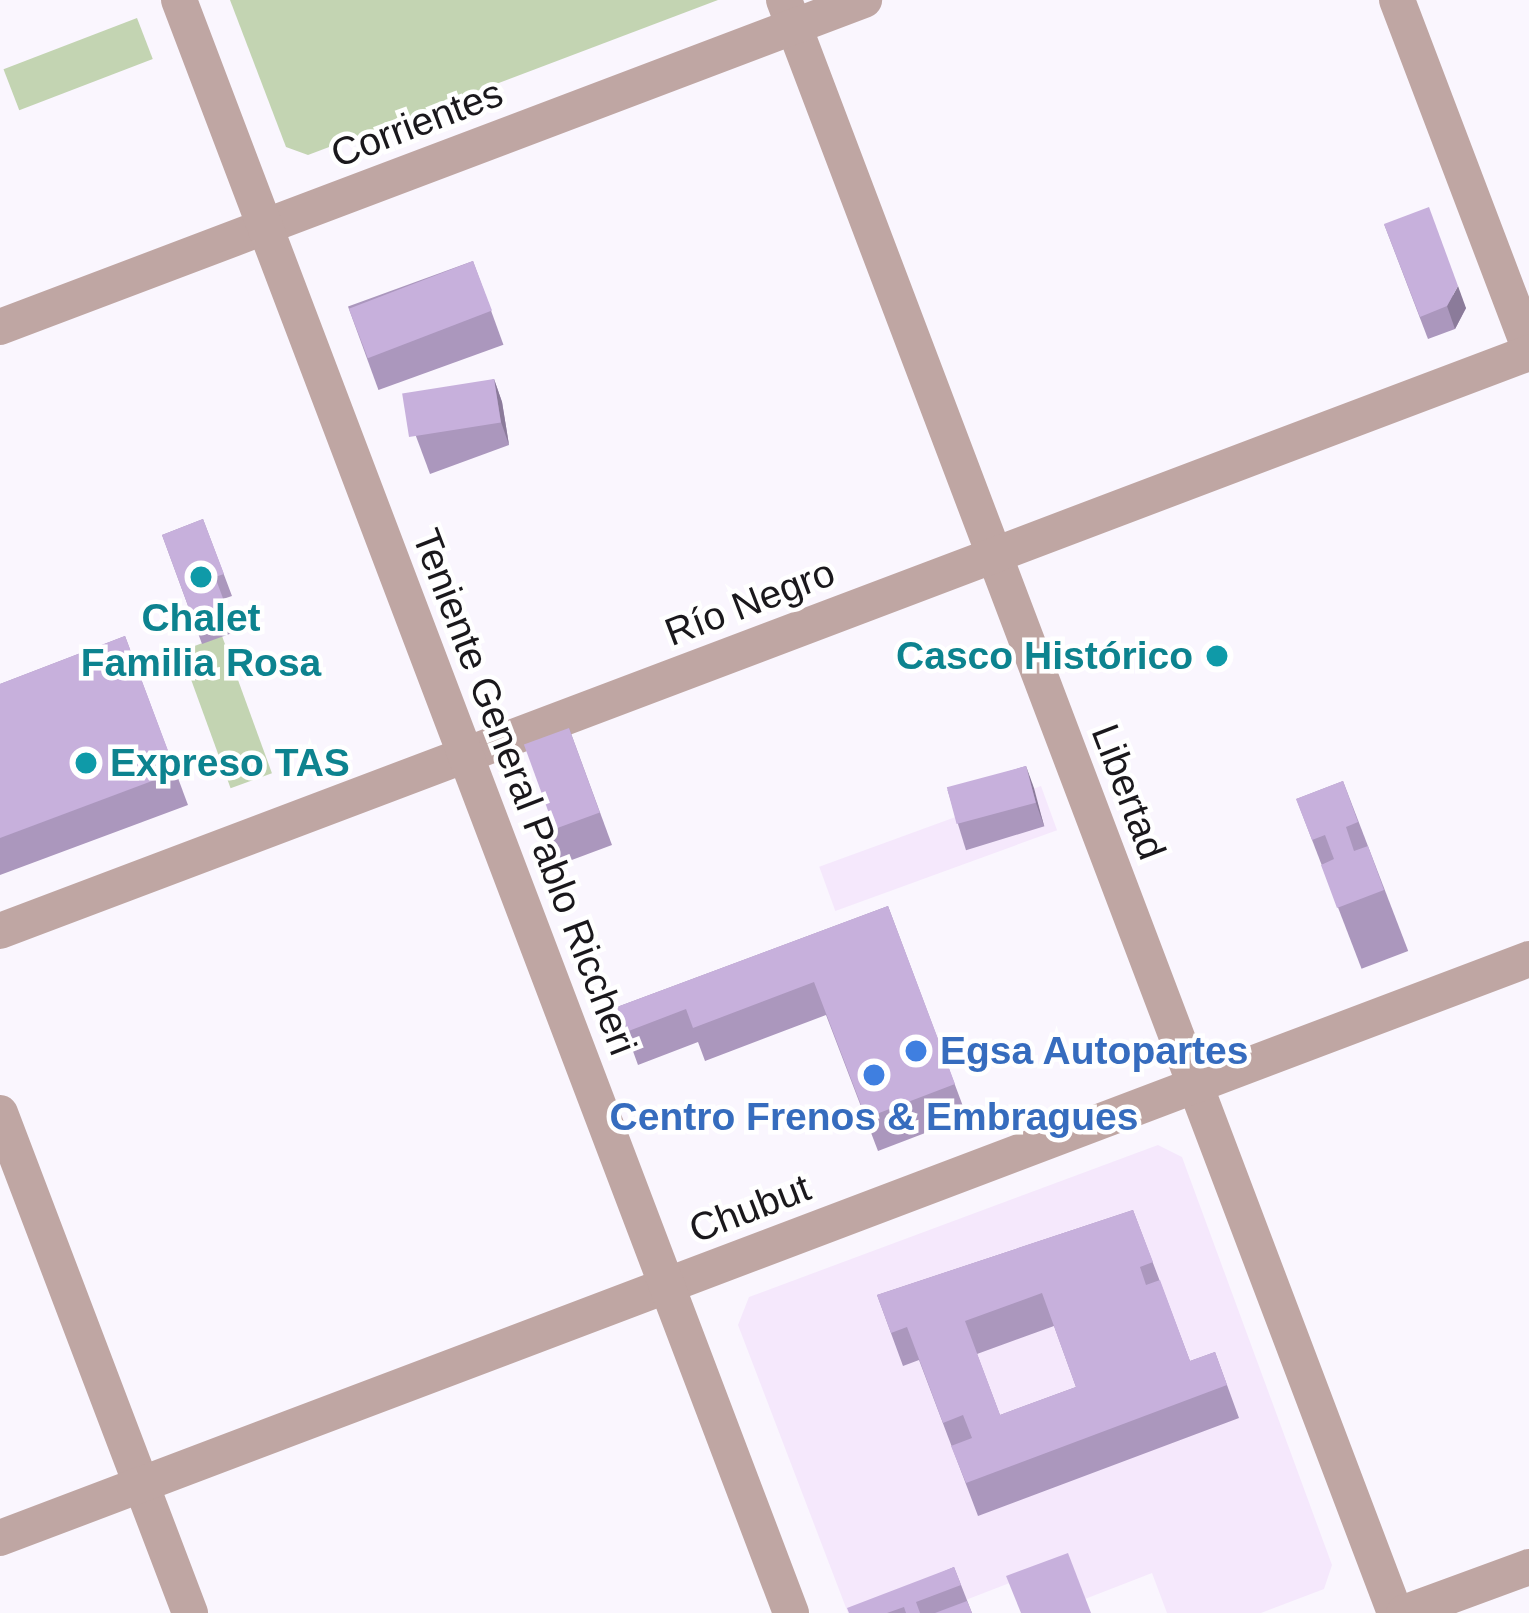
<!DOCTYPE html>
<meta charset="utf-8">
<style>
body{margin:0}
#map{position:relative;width:1529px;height:1613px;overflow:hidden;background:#faf6fe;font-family:Arial,sans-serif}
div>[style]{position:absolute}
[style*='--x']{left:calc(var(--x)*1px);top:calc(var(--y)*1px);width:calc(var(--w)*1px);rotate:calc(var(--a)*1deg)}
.education>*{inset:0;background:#f5e8fc;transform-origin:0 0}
.green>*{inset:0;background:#c3d4b2;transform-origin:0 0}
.minor>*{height:36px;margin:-18px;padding:0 18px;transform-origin:18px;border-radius:18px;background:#bfa6a3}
.tertiary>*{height:36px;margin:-18px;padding:0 18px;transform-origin:18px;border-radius:18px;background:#bfa6a3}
.wall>*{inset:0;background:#ab97bd;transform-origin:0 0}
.shaded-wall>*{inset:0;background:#8b7b9a}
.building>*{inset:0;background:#c7b0dc;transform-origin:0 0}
.dots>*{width:33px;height:33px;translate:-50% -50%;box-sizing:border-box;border:6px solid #fff;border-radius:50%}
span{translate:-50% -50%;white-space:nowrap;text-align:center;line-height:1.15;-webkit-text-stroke:9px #fff;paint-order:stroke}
.street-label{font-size:39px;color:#1a181c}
.culture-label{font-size:39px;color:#0d838f;font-weight:700}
.right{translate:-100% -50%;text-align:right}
.left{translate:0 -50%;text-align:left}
.shop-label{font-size:39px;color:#366cbe;font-weight:700}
</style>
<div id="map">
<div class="education">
<i style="left:1041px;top:786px;width:47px;height:236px;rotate:70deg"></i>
<i style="clip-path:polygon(1158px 1145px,1182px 1157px,1332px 1565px,1324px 1589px,1261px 1613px,1167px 1613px,1152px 1573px,1085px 1599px,1069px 1560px,932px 1613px,848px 1613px,738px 1325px,749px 1297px)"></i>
</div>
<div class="green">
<i style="clip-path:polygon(230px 0,718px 0,308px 155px,286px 147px)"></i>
<i style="left:137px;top:18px;width:44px;height:143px;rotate:69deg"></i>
<i style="left:222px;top:636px;width:146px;height:44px;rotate:70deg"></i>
</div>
<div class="minor">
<i style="--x:784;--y:0;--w:1725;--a:69.25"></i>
<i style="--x:1397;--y:0;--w:371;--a:69.2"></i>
<i style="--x:0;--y:327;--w:924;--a:-20.73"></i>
<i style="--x:0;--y:931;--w:1635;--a:-20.71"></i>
<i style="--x:0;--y:1113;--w:535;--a:69.19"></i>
<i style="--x:0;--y:1538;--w:1635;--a:-20.74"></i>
<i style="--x:1404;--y:1613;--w:133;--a:-20.2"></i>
</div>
<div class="tertiary">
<i style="--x:179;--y:0;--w:1725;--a:69.22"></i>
</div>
<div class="wall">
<i style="clip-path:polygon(1384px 224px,1466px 308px,1455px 329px,1428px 339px)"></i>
<i style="left:473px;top:261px;width:89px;height:133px;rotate:70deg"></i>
<i style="clip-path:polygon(494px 379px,502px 402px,509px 445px,430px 474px,407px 412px)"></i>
<i style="clip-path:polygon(203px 519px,232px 596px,223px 599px,235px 632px,202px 644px,162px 535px)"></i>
<i style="clip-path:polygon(125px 636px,188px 805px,0 875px,0 684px)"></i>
<i style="clip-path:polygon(569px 728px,612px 845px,561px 864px,549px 831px)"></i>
<i style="left:1026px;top:766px;width:63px;height:82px;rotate:73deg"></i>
<i style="left:1343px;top:781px;width:182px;height:50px;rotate:69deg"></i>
<i style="clip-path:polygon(888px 906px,967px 1117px,878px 1151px,826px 1015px,705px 1061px,698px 1042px,638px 1065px,617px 1007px)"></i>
<i style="clip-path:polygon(evenodd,1133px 1210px,1190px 1361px,1215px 1352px,1239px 1418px,978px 1516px,919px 1360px,903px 1366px,877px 1295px,1133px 1210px,1054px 1326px,1076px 1387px,1000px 1415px,977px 1354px,1054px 1326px)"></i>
<i style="clip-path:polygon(954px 1567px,972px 1613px,849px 1613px)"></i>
</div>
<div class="shaded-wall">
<i style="clip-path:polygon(1458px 286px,1466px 308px,1455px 329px,1447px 306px)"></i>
<i style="clip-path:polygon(494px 379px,502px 402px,509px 445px,501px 422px)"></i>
<i style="clip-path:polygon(1026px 766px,1034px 788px,1044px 826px,1036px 803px)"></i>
</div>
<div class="building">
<i style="clip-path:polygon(1429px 207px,1458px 286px,1447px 306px,1420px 317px,1384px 224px)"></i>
<i style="left:473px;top:261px;width:53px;height:133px;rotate:69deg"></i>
<i style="left:494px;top:379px;width:44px;height:93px;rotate:81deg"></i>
<i style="clip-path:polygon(203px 519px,224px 574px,215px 577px,227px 609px,194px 622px,162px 535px)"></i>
<i style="clip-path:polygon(125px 636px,176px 772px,0 838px,0 684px)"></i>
<i style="left:569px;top:728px;width:90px;height:48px;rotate:70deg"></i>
<i style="left:1026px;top:766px;width:38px;height:82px;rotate:75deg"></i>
<i style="clip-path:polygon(1343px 781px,1358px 822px,1346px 827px,1354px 851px,1368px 846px,1384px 890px,1337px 908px,1321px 865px,1334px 859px,1325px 835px,1312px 840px,1296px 799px)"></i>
<i style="clip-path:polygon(888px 906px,955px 1084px,866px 1118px,814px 982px,693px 1028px,686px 1009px,626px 1032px,617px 1007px)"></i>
<i style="clip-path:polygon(evenodd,1133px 1210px,1153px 1262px,1140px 1267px,1146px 1285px,1160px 1280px,1190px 1361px,1215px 1352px,1227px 1385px,966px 1483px,951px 1446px,972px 1438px,963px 1415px,943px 1423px,907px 1327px,891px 1333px,877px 1295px,1133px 1210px,1042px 1293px,1076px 1387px,1000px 1415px,965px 1321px,1042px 1293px)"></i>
<i style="clip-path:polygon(1068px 1553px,1091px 1613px,1021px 1613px,1006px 1576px)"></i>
<i style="clip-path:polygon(954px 1567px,961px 1585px,916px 1602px,920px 1613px,906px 1613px,904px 1607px,887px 1613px,849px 1613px,847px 1608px)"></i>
<i style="clip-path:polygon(967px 1601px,972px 1613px,935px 1613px)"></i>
</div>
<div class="dots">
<i style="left:201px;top:577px;background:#0f9aa8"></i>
<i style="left:1217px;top:656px;background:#0f9aa8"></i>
<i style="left:86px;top:763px;background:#0f9aa8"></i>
<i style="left:916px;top:1051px;background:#3f7fe0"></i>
<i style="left:874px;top:1075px;background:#3f7fe0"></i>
</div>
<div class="street-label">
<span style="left:417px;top:124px;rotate:-21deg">Corrientes</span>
<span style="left:750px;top:603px;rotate:-21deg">Río Negro</span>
<span style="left:524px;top:792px;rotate:69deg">Teniente General Pablo Riccheri</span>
<span style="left:1128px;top:792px;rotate:69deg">Libertad</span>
<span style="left:750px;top:1209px;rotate:-21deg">Chubut</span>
</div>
<div class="culture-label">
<span style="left:201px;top:641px">Chalet<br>Familia Rosa</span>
<span class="right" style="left:1193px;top:656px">Casco Histórico</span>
<span class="left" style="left:110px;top:763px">Expreso TAS</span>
</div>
<div class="shop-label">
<span class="left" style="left:940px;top:1051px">Egsa Autopartes</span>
<span style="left:874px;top:1117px">Centro Frenos &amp; Embragues</span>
</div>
</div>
